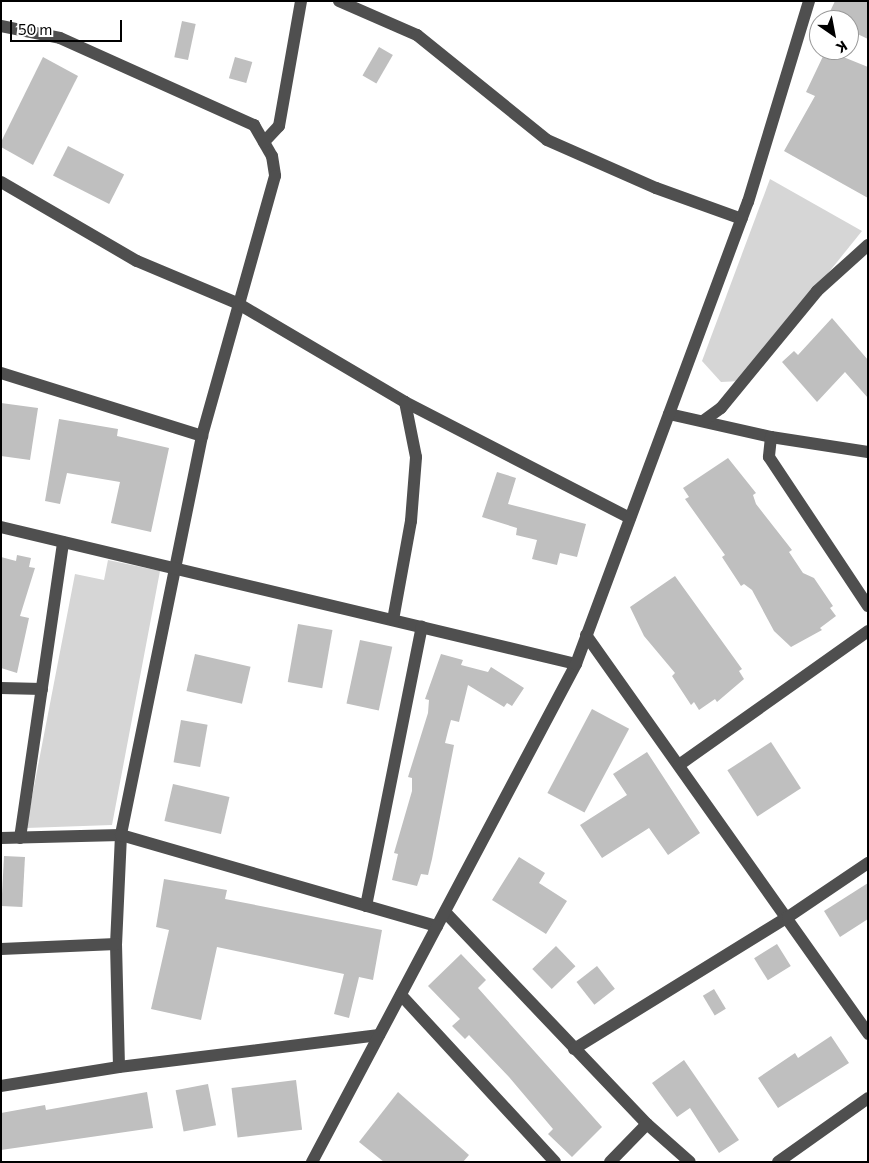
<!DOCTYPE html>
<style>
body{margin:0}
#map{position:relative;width:869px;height:1163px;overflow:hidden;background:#fff;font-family:Commissioner,sans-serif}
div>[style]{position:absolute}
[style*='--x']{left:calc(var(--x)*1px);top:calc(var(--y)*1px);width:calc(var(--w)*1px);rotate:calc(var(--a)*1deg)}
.green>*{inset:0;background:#d6d6d6}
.building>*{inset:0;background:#bfbfbf;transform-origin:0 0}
.minor>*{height:12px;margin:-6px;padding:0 6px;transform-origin:6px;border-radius:6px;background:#4f4f4f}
span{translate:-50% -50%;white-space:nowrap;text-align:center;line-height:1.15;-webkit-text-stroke:4px #fff;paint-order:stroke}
.frame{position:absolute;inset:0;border:2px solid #000;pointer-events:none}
.north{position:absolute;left:809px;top:10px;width:50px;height:50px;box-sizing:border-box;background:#fff;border:1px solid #999;border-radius:50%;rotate:147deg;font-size:14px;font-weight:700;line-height:20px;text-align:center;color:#000}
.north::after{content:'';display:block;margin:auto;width:18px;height:22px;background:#000;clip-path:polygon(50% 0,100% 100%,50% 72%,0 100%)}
.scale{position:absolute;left:10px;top:20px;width:112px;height:22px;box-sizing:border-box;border:2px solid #000;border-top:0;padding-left:6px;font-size:15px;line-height:18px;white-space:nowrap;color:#000;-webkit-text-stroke:4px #fff;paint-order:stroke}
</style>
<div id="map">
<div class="green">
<i style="clip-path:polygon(770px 179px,862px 231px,741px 381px,721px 382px,702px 361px)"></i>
<i style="clip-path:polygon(108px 560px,160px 571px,112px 825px,26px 828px,75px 574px,104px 580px)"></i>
</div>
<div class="building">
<i style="clip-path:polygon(835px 1px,868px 1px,868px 39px,849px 30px,849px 20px,826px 20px)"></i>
<i style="left:182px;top:21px;width:14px;height:37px;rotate:12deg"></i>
<i style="left:379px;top:47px;width:16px;height:33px;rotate:30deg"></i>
<i style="clip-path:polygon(826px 50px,868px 67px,868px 198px,784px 151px,815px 96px,806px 92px)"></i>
<i style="clip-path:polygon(43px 57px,78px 76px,33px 165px,1px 147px,1px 142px)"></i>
<i style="left:235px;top:57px;width:18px;height:22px;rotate:16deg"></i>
<i style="left:68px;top:146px;width:63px;height:33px;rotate:27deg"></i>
<i style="clip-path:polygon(832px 318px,868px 360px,868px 398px,845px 372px,817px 402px,782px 362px,794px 351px,798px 355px)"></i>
<i style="clip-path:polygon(1px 403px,38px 408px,30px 460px,1px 456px)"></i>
<i style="clip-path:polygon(59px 419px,118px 429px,117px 436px,169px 448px,151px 532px,111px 523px,120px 482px,67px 473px,60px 504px,45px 501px)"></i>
<i style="clip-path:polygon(728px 458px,756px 493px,753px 495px,756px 504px,792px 550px,789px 552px,803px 573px,814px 578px,833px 606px,830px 608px,836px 616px,820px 628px,822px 630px,791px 647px,774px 631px,752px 590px,744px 584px,741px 586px,722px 557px,725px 555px,685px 499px,689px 497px,683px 488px)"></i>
<i style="clip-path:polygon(497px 472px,516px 478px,508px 504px,586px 524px,577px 557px,560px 553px,557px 565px,532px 559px,537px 540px,516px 535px,517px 528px,482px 517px)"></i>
<i style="clip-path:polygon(17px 555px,31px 558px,29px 567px,35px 568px,20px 616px,29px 618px,17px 673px,1px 668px,1px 557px,16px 561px)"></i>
<i style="clip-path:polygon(675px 576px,742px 669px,739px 671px,744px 679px,717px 702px,715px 699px,699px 710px,694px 702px,691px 705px,672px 676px,675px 673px,644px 636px,630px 607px)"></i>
<i style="left:298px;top:624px;width:35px;height:59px;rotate:10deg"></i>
<i style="left:360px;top:640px;width:33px;height:65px;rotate:12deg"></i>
<i style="left:195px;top:654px;width:57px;height:38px;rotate:13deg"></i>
<i style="clip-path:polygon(441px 654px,463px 660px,461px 665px,488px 672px,491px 667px,524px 688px,512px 706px,507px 703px,504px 707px,468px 685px,459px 722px,451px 720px,448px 731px,445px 743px,454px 745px,432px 859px,428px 875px,421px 874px,417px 886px,392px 880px,398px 854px,394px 853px,412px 791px,412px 778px,408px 777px,428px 713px,429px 700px,425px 699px)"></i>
<i style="left:592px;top:709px;width:42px;height:95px;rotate:28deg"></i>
<i style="left:181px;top:720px;width:27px;height:43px;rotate:10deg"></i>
<i style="left:771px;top:742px;width:55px;height:52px;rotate:57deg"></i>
<i style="clip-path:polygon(647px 752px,700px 833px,668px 855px,649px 828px,602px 858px,580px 825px,627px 795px,613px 774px)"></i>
<i style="left:173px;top:784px;width:58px;height:38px;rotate:13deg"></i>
<i style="left:4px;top:856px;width:21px;height:50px;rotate:3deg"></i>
<i style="clip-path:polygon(519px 857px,545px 873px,539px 883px,567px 901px,546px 934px,492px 900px)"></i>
<i style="clip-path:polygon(164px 879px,227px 890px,225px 899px,382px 930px,373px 980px,359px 977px,349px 1018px,334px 1014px,344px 974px,217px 947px,201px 1020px,151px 1009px,169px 930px,156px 927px)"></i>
<i style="clip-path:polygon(868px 883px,868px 919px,840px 937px,824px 911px)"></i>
<i style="left:777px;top:944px;width:26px;height:27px;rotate:58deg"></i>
<i style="left:556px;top:946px;width:28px;height:33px;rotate:46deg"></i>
<i style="clip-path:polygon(461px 954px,486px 980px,478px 988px,602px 1127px,572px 1157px,548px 1134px,553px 1129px,509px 1077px,469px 1035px,465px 1039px,452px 1026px,460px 1019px,428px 986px)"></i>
<i style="left:597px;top:966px;width:29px;height:26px;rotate:52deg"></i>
<i style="left:714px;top:989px;width:23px;height:13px;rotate:59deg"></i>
<i style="clip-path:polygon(831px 1036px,849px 1063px,778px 1108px,758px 1078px,795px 1053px,798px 1058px)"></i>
<i style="clip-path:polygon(684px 1060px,739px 1140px,719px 1153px,690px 1108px,677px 1117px,652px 1083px)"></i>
<i style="left:296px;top:1080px;width:50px;height:65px;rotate:83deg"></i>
<i style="left:208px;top:1084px;width:42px;height:33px;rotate:79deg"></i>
<i style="clip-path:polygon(147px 1092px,153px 1128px,1px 1150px,1px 1113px,45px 1105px,46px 1110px)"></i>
<i style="clip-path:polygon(398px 1092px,469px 1155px,463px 1162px,384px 1162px,359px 1142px)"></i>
</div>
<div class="minor">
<i style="--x:339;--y:1;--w:85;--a:23.6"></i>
<i style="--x:417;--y:35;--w:167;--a:38.9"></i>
<i style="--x:547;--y:140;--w:119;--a:23.8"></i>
<i style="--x:656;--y:188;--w:91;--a:19.8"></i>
<i style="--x:1;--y:26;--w:60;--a:11.5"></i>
<i style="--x:60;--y:38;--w:213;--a:24.2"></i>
<i style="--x:254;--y:125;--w:36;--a:60"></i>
<i style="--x:272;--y:156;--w:20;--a:81"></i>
<i style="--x:275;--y:176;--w:270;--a:105.7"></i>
<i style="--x:202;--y:436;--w:407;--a:101.5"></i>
<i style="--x:121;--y:835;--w:109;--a:92.6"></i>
<i style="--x:116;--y:944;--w:123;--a:88.6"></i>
<i style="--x:119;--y:1067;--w:120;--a:170.9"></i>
<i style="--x:264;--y:142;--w:22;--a:-47"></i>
<i style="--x:279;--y:126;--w:127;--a:-80"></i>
<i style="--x:1;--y:182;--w:157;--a:30.2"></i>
<i style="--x:137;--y:261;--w:108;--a:22.8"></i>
<i style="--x:237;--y:303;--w:195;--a:30.5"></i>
<i style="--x:405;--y:402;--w:253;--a:27.3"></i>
<i style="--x:1;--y:373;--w:211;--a:17.4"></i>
<i style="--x:669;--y:414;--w:105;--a:12.7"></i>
<i style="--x:771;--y:437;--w:98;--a:8.8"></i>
<i style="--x:703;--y:421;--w:22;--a:-36"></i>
<i style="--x:721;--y:408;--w:151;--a:-50.6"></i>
<i style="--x:817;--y:291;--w:69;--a:-42"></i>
<i style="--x:771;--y:437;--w:20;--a:96"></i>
<i style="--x:769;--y:457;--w:179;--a:56.4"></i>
<i style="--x:1;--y:527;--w:591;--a:13.4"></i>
<i style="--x:393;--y:620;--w:101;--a:-79.7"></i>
<i style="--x:411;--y:521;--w:64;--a:-85.5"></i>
<i style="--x:416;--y:457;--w:56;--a:-101.3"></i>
<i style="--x:586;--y:635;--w:489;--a:54.7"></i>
<i style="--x:1;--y:688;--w:41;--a:1.4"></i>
<i style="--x:679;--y:765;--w:232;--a:-35.3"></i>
<i style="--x:1;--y:838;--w:120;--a:-1.4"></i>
<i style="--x:121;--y:835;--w:329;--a:16.1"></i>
<i style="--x:20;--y:838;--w:299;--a:-81.7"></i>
<i style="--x:366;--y:906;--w:285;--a:-78.7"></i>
<i style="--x:445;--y:912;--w:293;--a:46.4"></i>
<i style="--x:647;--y:1124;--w:57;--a:41.5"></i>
<i style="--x:1;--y:949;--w:115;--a:-2.5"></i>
<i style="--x:401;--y:995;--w:227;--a:47.3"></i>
<i style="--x:574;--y:1049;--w:251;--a:-31.7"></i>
<i style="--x:788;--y:917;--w:97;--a:-34"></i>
<i style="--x:119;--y:1067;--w:262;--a:-7"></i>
<i style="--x:312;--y:1162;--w:564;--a:-62.07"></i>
<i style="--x:576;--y:664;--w:493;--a:-69.6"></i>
<i style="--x:748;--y:202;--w:210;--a:-73.1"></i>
<i style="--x:610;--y:1162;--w:53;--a:-45.8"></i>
<i style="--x:778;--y:1162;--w:110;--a:-35.4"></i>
</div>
<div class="frame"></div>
<div class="north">K</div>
<div class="scale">50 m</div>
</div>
